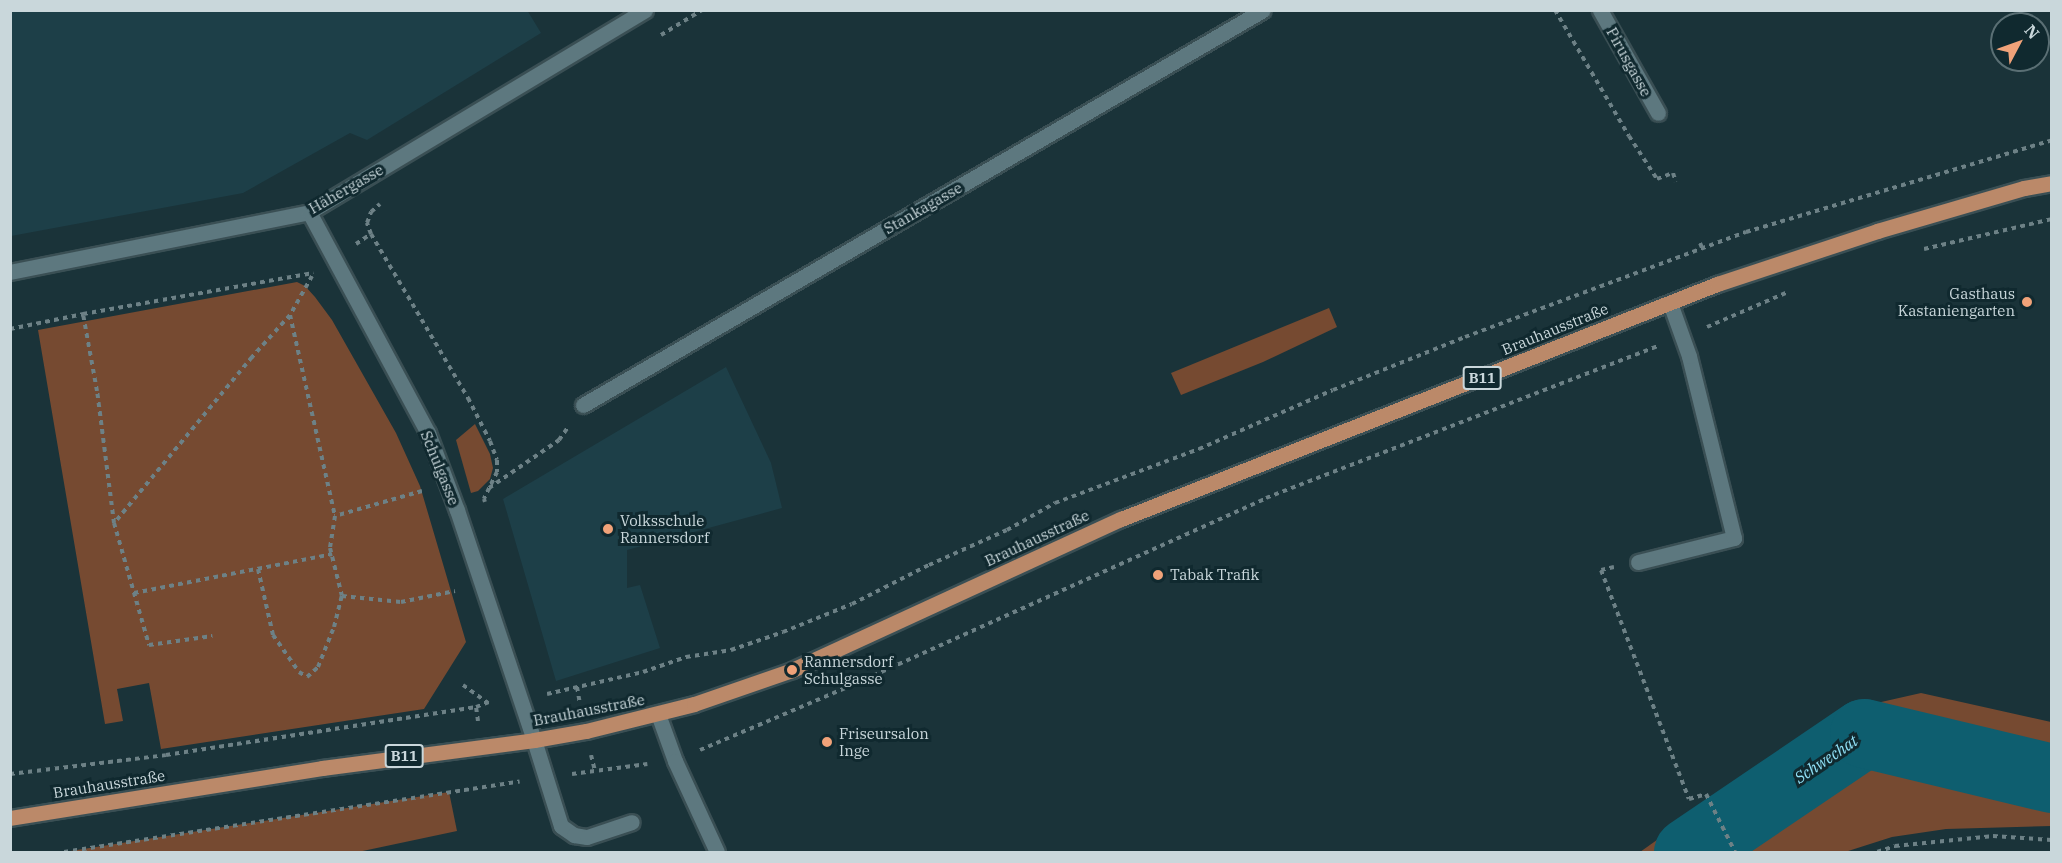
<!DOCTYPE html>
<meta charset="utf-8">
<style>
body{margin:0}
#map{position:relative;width:2062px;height:863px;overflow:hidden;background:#1a3339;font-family:"IBM Plex Serif",serif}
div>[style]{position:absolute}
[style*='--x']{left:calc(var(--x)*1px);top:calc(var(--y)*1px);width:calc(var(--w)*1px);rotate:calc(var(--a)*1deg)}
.built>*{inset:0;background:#1d3f48}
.green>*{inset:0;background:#764a31}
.river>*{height:69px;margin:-34.5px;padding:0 34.5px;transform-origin:34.5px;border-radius:34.5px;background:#0e5e6f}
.path>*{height:4px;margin-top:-2px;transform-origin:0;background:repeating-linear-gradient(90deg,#6d8186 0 4.5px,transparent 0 9px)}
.roads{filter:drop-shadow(2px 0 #3a4f54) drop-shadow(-2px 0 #3a4f54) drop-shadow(0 2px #3a4f54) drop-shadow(0 -2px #3a4f54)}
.service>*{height:15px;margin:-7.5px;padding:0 7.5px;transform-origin:7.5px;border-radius:7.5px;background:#5d787f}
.minor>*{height:15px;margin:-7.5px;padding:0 7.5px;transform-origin:7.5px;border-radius:7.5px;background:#5d787f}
.primary>*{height:15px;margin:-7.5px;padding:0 7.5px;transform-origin:7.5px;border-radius:7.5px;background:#bb8969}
.dots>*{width:16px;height:16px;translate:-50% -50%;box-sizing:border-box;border:3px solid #10292f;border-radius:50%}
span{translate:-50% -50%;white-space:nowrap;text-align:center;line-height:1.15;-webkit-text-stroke:6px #10292f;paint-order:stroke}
.shield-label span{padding:2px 4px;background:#10292f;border:2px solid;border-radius:4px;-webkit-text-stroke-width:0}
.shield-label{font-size:14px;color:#c9d7db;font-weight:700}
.street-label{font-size:15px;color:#c9d7db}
.poi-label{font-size:15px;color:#c9d7db}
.right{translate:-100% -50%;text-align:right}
.left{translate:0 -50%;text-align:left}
.water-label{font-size:16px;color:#91e1f7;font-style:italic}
.frame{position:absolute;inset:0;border:12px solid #c9d7db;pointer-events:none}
.north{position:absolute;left:1990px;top:12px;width:60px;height:60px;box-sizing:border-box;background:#10292f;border:2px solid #5a6f74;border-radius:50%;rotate:49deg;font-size:16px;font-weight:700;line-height:24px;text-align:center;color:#c9d7db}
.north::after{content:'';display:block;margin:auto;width:21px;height:27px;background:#f0a279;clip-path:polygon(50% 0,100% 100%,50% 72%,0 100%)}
</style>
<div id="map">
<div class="built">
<i style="clip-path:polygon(527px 10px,541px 33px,367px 140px,350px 133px,243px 193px,11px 236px,11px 11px)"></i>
<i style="clip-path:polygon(726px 367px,771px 463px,782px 508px,627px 550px,627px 588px,640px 585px,660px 648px,556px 681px,503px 499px)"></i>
</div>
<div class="green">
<i style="clip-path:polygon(297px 282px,305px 286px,315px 297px,332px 320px,396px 433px,420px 486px,466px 642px,424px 709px,161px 749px,149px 683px,117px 689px,123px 721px,105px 724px,38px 330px)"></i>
<i style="clip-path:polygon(1329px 308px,1337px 327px,1263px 362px,1181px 395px,1171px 373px)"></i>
<i style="clip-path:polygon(475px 424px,490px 454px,493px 468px,490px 479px,478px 491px,471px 493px,456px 440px)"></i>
<i style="clip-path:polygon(1921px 693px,2051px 722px,2051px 826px,1946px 829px,1892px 837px,1845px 852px,1640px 852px,1837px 712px)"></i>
<i style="clip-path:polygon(449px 792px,457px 831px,358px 852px,64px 852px)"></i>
</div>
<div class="river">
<i style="--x:1688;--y:852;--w:212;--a:-34.1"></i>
<i style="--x:1864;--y:733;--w:193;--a:13.5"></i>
</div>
<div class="path">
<i style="--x:1555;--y:10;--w:146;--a:59.6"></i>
<i style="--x:1629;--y:136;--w:51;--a:56.9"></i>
<i style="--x:1657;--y:179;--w:17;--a:-21"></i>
<i style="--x:1673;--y:173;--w:9;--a:72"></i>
<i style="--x:661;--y:35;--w:48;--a:-31.4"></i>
<i style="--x:371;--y:234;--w:191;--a:59.4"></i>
<i style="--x:468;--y:398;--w:48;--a:62.9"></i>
<i style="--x:490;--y:441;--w:20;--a:70"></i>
<i style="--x:497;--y:460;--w:12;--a:90"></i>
<i style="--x:497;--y:472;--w:30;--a:116"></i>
<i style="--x:484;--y:499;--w:3;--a:72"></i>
<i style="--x:1700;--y:243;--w:8;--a:67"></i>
<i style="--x:356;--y:244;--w:18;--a:-34"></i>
<i style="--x:371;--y:234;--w:12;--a:-110"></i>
<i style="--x:367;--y:223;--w:12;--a:-70"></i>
<i style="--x:371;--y:212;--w:12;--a:-42"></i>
<i style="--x:1924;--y:249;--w:131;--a:-13.2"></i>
<i style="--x:312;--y:276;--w:45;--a:119.4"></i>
<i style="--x:290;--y:315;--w:206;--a:77.4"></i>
<i style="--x:290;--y:315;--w:57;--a:132.1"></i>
<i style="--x:252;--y:357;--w:216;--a:129.7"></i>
<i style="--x:114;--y:523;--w:133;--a:-97.3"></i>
<i style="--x:97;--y:391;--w:78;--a:-100.3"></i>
<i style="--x:83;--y:314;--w:234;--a:-10.1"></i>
<i style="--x:1707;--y:327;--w:88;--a:-23.4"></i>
<i style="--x:10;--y:329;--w:75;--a:-11.6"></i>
<i style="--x:489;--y:488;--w:85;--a:-34.4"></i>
<i style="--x:559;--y:440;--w:16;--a:-55"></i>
<i style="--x:422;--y:491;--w:91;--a:164"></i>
<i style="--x:335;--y:516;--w:32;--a:99"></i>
<i style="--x:330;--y:548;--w:49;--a:76"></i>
<i style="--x:342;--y:596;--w:59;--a:5.8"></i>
<i style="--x:401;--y:602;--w:55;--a:-11.5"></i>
<i style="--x:114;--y:523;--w:127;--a:74"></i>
<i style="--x:149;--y:645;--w:64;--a:-8.1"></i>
<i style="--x:1614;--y:567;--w:13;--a:167"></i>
<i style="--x:1601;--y:570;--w:245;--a:69"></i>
<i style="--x:1689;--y:799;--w:18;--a:-16"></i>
<i style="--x:1706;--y:794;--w:65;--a:63.4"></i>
<i style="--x:258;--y:569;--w:68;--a:77.2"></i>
<i style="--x:273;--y:635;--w:45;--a:54.9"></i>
<i style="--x:299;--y:672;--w:9;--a:32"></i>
<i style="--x:307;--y:677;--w:15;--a:-42"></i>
<i style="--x:318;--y:667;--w:43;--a:-68.2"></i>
<i style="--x:334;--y:627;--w:32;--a:-76"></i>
<i style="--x:134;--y:593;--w:202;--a:-11.1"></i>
<i style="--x:463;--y:685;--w:31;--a:36"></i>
<i style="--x:577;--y:687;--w:17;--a:80"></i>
<i style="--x:547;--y:694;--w:98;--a:-12.9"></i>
<i style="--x:643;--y:672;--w:46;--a:-19.2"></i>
<i style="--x:686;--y:657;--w:46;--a:-8.8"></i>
<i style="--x:731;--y:650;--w:55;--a:-19.1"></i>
<i style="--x:783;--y:632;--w:74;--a:-22.1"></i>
<i style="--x:852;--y:604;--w:86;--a:-26.9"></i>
<i style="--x:929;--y:565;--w:85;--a:-24.2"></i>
<i style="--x:1007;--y:530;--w:55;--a:-29.4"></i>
<i style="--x:1055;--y:503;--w:154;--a:-20.6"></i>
<i style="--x:1199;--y:449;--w:146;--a:-23.8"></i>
<i style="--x:1333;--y:390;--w:142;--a:-21.9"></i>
<i style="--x:1465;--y:337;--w:300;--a:-20.5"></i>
<i style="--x:1746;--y:232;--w:320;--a:-16.7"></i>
<i style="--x:478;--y:721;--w:14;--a:-98"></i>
<i style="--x:476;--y:707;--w:17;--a:-21"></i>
<i style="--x:700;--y:750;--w:171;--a:-23.1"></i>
<i style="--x:857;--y:683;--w:449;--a:-24.3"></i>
<i style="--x:1266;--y:498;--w:420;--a:-21.2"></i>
<i style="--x:591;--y:755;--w:16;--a:76"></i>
<i style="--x:10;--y:774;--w:157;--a:-6.9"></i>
<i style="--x:166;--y:755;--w:314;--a:-8.8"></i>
<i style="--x:572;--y:774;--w:76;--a:-7.6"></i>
<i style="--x:64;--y:852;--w:461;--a:-8.8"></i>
<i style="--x:1877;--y:852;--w:19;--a:-18"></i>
<i style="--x:1895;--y:846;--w:99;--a:-5.8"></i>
<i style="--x:1993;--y:836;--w:59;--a:3.9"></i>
</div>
<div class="roads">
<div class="service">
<i style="--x:1638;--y:562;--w:99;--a:-14"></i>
<i style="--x:1734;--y:538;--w:187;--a:-103.9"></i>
<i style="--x:1689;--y:356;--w:56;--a:-109.7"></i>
<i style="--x:658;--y:714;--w:50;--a:70.1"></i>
<i style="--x:675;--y:761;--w:100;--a:65.2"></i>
<i style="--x:534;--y:740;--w:90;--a:72.6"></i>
<i style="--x:561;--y:826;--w:16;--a:35"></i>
<i style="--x:574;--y:835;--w:13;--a:9"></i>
<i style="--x:587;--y:837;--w:47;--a:-18.4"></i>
</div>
<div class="minor">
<i style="--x:1600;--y:10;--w:118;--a:60.6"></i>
<i style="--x:309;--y:212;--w:251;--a:61.7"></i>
<i style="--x:428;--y:433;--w:82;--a:69.4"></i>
<i style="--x:457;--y:510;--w:243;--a:71.5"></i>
<i style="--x:10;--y:272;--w:305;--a:-11.3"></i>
<i style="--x:309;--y:212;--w:392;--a:-31"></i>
<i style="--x:583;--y:405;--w:786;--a:-30.15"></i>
</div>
<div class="primary">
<i style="--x:10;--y:818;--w:316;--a:-9.1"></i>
<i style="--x:322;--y:768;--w:214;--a:-7.5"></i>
<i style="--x:534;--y:740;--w:53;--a:-9.8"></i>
<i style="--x:586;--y:731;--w:111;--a:-14"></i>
<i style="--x:694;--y:704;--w:104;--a:-19.1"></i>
<i style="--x:792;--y:670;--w:362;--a:-24.7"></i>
<i style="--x:1121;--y:519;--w:641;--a:-21.52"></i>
<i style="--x:1717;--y:284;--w:169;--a:-18.3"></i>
<i style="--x:1877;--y:231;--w:153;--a:-16.3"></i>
<i style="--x:2024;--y:188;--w:28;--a:-10"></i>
</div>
</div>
<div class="dots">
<i style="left:2027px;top:302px;background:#f0a279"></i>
<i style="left:608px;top:529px;background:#f0a279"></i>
<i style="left:1158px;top:575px;background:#f0a279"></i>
<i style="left:792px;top:670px;background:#f0a279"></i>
<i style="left:827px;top:742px;background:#f0a279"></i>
</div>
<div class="shield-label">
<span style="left:1482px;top:378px">B11</span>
<span style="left:404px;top:756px">B11</span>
</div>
<div class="street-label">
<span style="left:1629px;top:62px;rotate:61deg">Pirusgasse</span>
<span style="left:346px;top:189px;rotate:-30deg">Hähergasse</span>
<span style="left:923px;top:208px;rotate:-30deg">Stankagasse</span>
<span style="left:1555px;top:329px;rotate:-22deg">Brauhausstraße</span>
<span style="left:440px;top:468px;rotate:68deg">Schulgasse</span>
<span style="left:1037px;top:538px;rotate:-25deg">Brauhausstraße</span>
<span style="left:589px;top:710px;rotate:-11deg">Brauhausstraße</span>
<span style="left:109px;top:784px;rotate:-9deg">Brauhausstraße</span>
</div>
<div class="poi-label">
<span class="right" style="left:2015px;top:302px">Gasthaus<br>Kastaniengarten</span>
<span class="left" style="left:620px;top:529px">Volksschule<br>Rannersdorf</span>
<span class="left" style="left:1170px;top:575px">Tabak Trafik</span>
<span class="left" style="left:804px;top:670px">Rannersdorf<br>Schulgasse</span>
<span class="left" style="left:839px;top:742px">Friseursalon<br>Inge</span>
</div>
<div class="water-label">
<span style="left:1826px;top:759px;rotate:-34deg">Schwechat</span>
</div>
<div class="frame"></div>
<div class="north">N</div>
</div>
